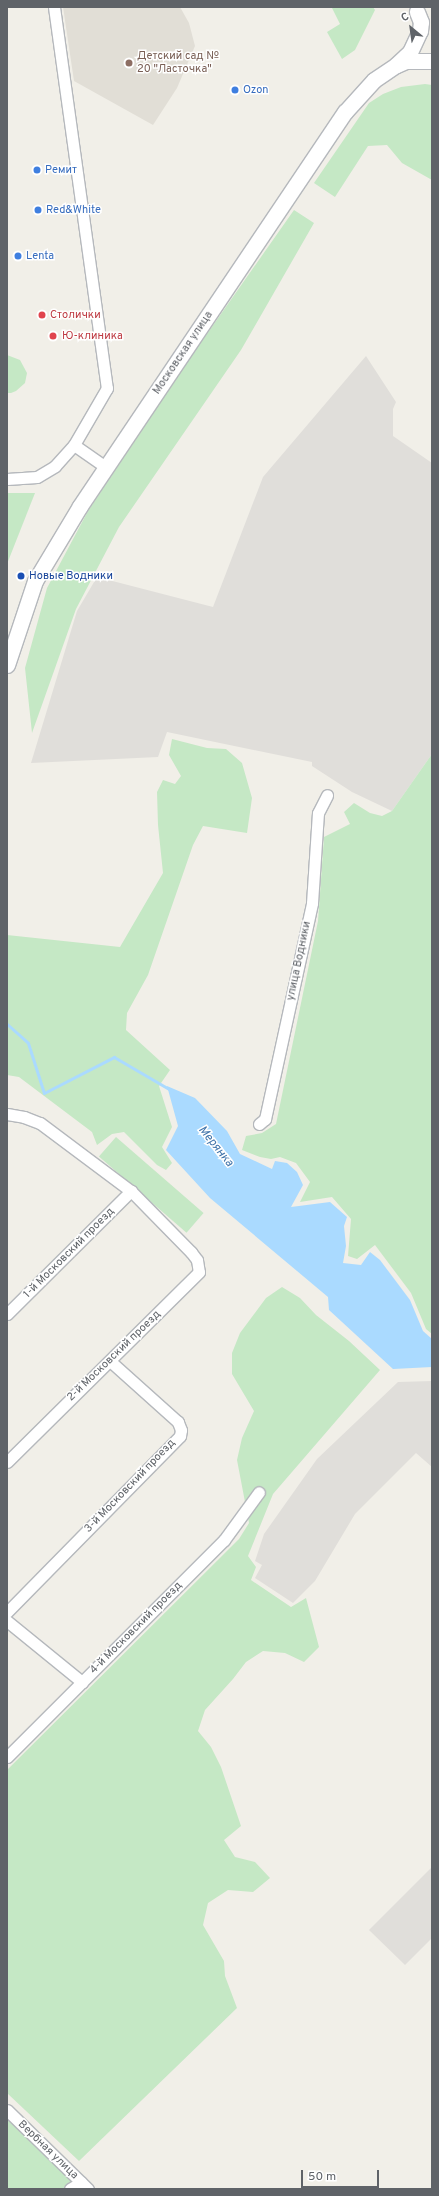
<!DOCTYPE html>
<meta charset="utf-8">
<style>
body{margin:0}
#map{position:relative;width:439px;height:2196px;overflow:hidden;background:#f1efe8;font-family:Overpass,sans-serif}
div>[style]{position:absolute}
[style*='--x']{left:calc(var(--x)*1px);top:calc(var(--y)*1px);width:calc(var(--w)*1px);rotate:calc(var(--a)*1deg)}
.industrial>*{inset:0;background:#e0deda}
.education>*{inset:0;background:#e1ded6}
.green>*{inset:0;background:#c5e8c5;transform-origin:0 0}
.water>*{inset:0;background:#aadaff}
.stream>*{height:3px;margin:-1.5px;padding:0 1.5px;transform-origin:1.5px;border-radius:1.5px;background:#aadaff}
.roads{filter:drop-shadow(1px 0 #b5b8bc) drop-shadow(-1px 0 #b5b8bc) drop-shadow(0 1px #b5b8bc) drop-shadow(0 -1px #b5b8bc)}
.street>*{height:11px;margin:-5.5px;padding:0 5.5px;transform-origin:5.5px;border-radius:5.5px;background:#fff}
.secondary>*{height:15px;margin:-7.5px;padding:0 7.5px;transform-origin:7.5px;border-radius:7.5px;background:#fff}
.dots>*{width:11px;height:11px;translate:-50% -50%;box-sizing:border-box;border:2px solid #fff;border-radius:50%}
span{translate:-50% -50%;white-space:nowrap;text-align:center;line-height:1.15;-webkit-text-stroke:3px #fff;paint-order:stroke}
.education-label{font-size:11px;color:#785e54}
.left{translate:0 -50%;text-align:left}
.shop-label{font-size:11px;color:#366cbe}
.health-label{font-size:11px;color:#be3a42}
.street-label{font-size:11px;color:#5f6368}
.transit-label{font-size:11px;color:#164399}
.water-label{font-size:12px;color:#4174aa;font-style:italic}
.frame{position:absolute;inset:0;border:8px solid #5f6368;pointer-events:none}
.north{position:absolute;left:391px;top:8px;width:40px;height:40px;-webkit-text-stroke:3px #fff;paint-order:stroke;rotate:331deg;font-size:11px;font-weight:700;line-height:16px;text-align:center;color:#5f6368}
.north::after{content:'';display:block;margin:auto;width:14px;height:18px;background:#5f6368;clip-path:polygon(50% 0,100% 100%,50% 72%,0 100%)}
.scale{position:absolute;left:301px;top:2170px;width:78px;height:18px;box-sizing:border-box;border:2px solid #5f6368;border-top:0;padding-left:5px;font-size:12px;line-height:14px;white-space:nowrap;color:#5f6368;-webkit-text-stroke:3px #fff;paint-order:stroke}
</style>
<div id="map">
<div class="industrial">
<i style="clip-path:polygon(366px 356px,396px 402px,393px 409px,393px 436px,432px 463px,432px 754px,392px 811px,352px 792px,312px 766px,312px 762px,167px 732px,158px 757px,31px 763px,77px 611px,97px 577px,213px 607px,263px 477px)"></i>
<i style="clip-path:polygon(432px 1381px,432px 1467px,416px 1453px,355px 1514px,315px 1581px,293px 1603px,255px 1578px,262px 1565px,255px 1561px,264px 1534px,317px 1459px,398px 1382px)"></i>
<i style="clip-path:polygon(432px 1867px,432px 1938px,405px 1965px,369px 1930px)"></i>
</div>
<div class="education">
<i style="clip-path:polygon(63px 7px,180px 7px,189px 23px,195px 46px,177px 88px,153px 125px,74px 81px)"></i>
</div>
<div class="green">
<i style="clip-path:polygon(333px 7px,373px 7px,375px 10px,355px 50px,342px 59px,327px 32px,340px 24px,332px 8px)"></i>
<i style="clip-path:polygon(425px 84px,432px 85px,432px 180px,402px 163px,387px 145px,368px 146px,335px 197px,314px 183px,369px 103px,383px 94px,401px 87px)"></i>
<i style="clip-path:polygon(294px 210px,314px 223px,241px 350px,119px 527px,76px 609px,32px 733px,25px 668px,47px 588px,88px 511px,195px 351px)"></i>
<i style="clip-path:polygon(7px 355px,20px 360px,27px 373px,25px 383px,16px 391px,11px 393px,7px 393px)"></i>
<i style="clip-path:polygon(7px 493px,35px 493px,7px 564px)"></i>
<i style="clip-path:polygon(172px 739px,207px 748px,226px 749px,242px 763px,252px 798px,247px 833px,203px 826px,193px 845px,148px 975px,127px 1013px,126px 1030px,170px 1070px,159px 1086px,172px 1127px,162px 1147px,172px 1163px,166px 1170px,157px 1165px,124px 1132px,112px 1134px,97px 1145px,92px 1132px,19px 1077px,7px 1075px,7px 935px,120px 947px,163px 873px,158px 825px,157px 792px,163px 780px,175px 784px,181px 776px,169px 755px)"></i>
<i style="clip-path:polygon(432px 754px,432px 1334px,426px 1329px,411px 1293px,375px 1245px,357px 1259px,348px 1256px,351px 1219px,332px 1197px,300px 1202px,310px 1182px,296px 1163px,280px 1157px,271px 1159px,260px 1157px,242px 1150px,246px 1136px,262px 1133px,276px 1124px,318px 921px,324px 837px,350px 824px,344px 812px,354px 803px,370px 813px,382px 816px,392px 811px)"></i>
<i style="left:116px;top:1137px;width:116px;height:26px;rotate:41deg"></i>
<i style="clip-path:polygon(282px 1287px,300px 1298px,316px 1315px,349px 1341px,380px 1370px,273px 1494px,248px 1556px,256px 1567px,251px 1580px,291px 1607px,306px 1598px,319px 1647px,304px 1662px,285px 1653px,263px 1651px,246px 1662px,233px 1679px,205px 1710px,198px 1731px,211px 1747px,221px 1767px,241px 1826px,224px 1840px,235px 1857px,255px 1862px,270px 1878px,253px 1892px,228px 1890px,208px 1903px,203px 1925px,224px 1961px,225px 1976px,237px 2008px,79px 2161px,7px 2093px,7px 1770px,239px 1539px,249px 1523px,237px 1460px,242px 1438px,254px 1411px,232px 1374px,232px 1353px,240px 1333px,266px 1298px)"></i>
<i style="clip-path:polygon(7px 2105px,94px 2189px,7px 2189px)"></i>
</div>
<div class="water">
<i style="clip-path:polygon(167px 1086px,195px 1098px,227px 1131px,240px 1154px,272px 1169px,275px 1161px,287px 1163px,297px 1172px,303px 1185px,291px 1207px,330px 1202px,347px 1217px,344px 1226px,346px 1246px,343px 1263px,361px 1265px,370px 1252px,380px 1260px,410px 1300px,423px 1331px,432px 1339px,432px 1367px,393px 1369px,329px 1310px,328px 1297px,210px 1198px,166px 1150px,178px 1126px)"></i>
</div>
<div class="stream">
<i style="--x:7;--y:1024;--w:28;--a:42"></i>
<i style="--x:28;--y:1043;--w:52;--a:72.3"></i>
<i style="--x:44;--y:1093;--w:79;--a:-27.2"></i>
<i style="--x:114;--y:1057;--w:64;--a:30.2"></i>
</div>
<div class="roads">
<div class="street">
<i style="--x:54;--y:7;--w:385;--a:82.1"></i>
<i style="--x:107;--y:388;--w:66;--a:120.1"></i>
<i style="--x:7;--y:479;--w:30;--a:-4"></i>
<i style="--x:37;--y:477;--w:21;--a:-31"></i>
<i style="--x:55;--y:466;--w:28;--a:-48"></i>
<i style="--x:74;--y:445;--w:39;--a:35"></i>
<i style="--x:7;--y:1114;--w:17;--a:10"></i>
<i style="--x:24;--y:1117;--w:17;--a:21"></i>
<i style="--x:40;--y:1123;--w:114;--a:36.8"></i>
<i style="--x:131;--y:1191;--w:86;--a:45.5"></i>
<i style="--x:191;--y:1252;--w:10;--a:53"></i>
<i style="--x:197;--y:1260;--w:12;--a:81"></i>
<i style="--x:199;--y:1272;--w:270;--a:135.3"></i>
<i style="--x:259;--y:1124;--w:8;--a:-40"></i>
<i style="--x:265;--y:1119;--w:221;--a:-77.7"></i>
<i style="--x:312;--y:903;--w:90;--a:-86.2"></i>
<i style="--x:318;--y:813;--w:20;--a:-63"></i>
<i style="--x:7;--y:1314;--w:175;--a:-44.8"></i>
<i style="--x:7;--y:1612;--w:247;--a:-45.5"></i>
<i style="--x:180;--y:1436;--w:6;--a:-81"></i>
<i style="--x:181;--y:1430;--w:9;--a:-111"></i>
<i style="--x:178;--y:1422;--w:91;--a:-138.1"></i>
<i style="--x:7;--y:1621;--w:97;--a:39.1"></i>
<i style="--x:7;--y:1757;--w:307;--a:-45"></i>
<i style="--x:224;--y:1540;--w:59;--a:-53.9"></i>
<i style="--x:7;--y:2110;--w:113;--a:44.3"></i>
<i style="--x:70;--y:2189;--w:13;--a:-32"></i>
</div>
<div class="secondary">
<i style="--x:397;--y:65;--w:10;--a:-24"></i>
<i style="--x:406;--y:61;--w:26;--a:0"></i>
<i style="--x:7;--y:665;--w:89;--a:-71.6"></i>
<i style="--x:35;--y:581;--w:87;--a:-59"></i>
<i style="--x:80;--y:506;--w:475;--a:-56.1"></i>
<i style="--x:345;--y:112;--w:43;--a:-47.8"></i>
<i style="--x:374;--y:80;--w:27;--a:-34"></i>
<i style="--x:396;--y:65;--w:19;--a:-43"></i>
<i style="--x:410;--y:52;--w:23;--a:-65"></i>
<i style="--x:420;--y:31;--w:9;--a:-84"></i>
<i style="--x:421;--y:22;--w:11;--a:-112"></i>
</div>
</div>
<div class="dots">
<i style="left:129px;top:63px;background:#8d6e63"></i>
<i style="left:235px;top:90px;background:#3f7fe0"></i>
<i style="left:37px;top:170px;background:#3f7fe0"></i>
<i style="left:38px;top:210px;background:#3f7fe0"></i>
<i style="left:18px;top:256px;background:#3f7fe0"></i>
<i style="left:42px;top:315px;background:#e0444e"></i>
<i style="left:53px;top:336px;background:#e0444e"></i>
<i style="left:21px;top:576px;background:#1a4fb4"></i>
</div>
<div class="education-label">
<span class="left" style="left:137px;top:63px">Детский сад №<br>20 "Ласточка"</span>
</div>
<div class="shop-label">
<span class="left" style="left:243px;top:90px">Ozon</span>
<span class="left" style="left:45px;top:170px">Ремит</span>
<span class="left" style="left:46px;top:210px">Red&amp;White</span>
<span class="left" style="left:26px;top:256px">Lenta</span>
</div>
<div class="health-label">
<span class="left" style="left:50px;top:315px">Столички</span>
<span class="left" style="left:62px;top:336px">Ю-клиника</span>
</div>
<div class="street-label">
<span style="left:183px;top:353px;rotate:-56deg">Московская улица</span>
<span style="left:299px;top:961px;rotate:-78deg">улица Водники</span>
<span style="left:69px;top:1253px;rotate:-45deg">1-й Московский проезд</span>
<span style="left:114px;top:1356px;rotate:-44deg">2-й Московский проезд</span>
<span style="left:130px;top:1486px;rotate:-46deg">3-й Московский проезд</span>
<span style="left:136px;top:1628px;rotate:-45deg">4-й Московский проезд</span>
<span style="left:48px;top:2150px;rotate:44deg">Вербная улица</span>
</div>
<div class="transit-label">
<span class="left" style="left:29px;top:576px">Новые Водники</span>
</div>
<div class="water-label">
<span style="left:215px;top:1147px;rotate:51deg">Мерянка</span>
</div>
<div class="frame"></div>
<div class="north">С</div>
<div class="scale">50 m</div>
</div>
